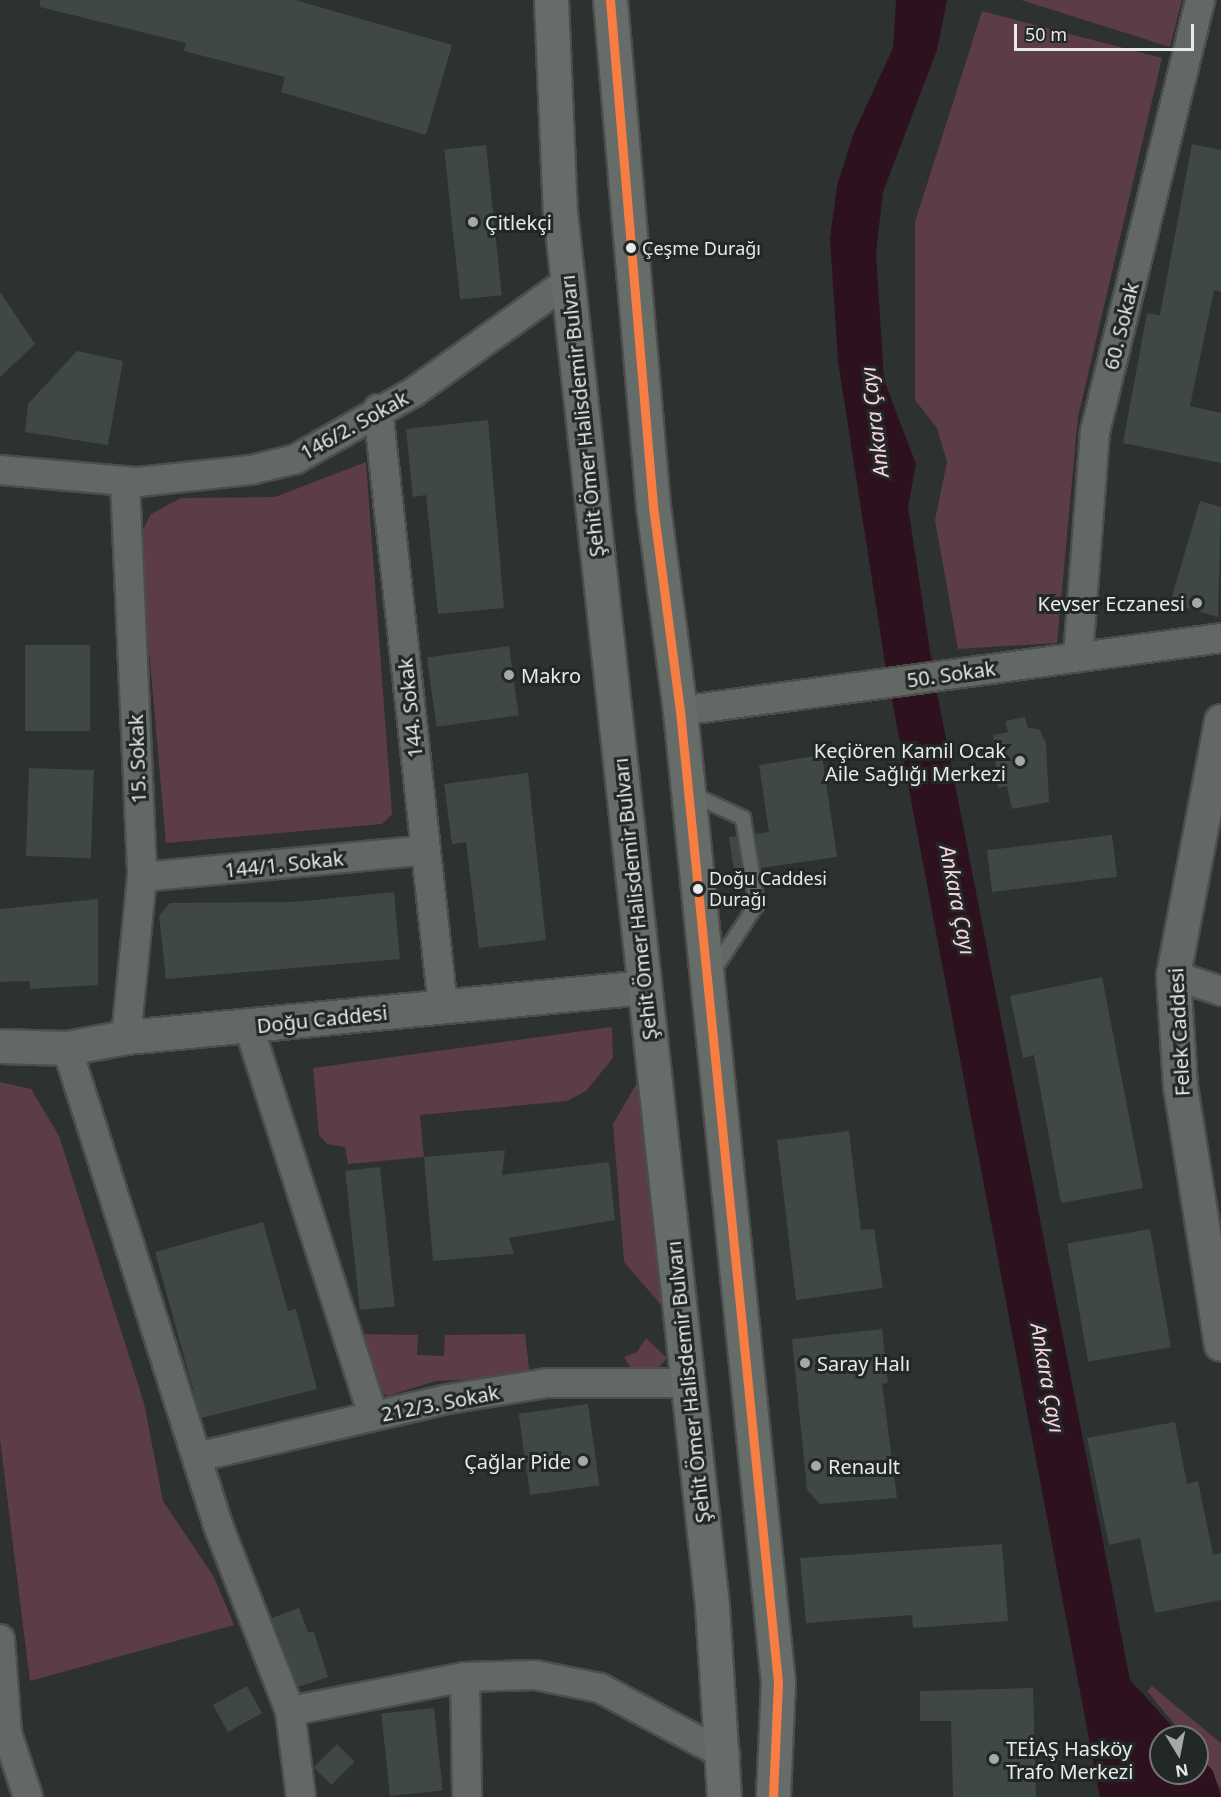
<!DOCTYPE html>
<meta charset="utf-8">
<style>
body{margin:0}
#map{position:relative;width:1221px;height:1797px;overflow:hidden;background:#2d312f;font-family:"Noto Sans",sans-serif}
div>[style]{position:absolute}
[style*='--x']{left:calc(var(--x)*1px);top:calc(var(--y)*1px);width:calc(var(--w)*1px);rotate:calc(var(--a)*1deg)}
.green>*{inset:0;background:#5b3c48}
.water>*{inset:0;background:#2e111e}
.building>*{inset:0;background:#3f4845;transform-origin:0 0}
.roads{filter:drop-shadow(2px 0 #4c4e4d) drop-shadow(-2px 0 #4c4e4d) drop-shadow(0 2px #4c4e4d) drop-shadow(0 -2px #4c4e4d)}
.service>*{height:14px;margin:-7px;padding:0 7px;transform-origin:7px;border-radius:7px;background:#636865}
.minor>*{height:28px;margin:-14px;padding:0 14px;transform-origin:14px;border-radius:14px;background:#636865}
.tertiary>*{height:33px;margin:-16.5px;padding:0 16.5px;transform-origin:16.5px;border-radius:16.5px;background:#636865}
.trunk>*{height:33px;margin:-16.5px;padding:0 16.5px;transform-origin:16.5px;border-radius:16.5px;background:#666c68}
.bus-1>*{height:9px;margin:-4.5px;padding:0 4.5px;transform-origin:4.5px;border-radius:4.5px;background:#f77d43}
.dots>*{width:16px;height:16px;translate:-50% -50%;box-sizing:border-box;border:3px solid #222825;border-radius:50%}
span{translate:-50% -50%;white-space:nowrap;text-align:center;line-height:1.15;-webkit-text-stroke:6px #222825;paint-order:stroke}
.bus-label{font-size:18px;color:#e7eae8}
.left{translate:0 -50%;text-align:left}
.poi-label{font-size:20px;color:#e7eae8}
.right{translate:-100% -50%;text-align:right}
.street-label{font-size:20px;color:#e7eae8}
.water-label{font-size:21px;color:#fcd2e1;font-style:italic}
.north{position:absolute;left:1149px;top:1725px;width:60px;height:60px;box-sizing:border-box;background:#222825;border:2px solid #717673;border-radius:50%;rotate:170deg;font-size:16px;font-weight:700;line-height:24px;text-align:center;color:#e7eae8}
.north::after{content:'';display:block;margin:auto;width:21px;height:27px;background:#a6a9a7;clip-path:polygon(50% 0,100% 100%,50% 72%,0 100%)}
.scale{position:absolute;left:1014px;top:24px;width:180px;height:27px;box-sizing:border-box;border:3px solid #e7eae8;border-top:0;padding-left:8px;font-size:18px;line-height:21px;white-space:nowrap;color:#e7eae8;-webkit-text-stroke:4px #222825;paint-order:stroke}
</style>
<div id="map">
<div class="green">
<i style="clip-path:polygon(1021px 0,1182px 0,1170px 47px)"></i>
<i style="clip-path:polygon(982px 11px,1162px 58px,1078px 417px,1057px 643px,958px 649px,935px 520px,947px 462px,937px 428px,915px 400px,915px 222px)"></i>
<i style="clip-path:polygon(366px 462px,392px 814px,382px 824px,166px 843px,139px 537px,151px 514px,181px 498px,275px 497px)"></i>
<i style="clip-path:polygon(612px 1027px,613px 1058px,586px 1091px,567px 1101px,420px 1115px,424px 1157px,348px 1164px,345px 1147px,327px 1144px,319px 1135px,313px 1068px)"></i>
<i style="clip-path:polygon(638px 1081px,662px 1306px,624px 1262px,613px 1124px)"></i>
<i style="clip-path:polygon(0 1082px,31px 1089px,59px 1136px,144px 1403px,163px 1501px,214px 1577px,234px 1625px,30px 1681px,0 1440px)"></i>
<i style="clip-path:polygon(352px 1334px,418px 1335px,417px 1355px,444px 1356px,445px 1335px,525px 1334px,530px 1377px,436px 1381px,387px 1396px,371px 1386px)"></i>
<i style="clip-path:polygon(646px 1338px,667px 1358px,656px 1371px,635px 1375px,624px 1357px,637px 1352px)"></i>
<i style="clip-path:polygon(1152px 1686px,1221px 1743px,1221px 1789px,1197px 1751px,1197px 1737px,1185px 1737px,1147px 1691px)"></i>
</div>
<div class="water">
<i style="clip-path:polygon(896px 0,947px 0,937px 50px,883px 192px,876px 252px,884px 380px,916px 464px,908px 507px,934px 677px,1130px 1680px,1182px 1737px,1161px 1737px,1161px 1773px,1197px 1773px,1197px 1753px,1213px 1771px,1221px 1797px,1100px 1797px,885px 663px,838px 361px,830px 239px,837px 186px,853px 135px,893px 48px)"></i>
</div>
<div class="building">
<i style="clip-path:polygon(40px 0,295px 0,452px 45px,426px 135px,281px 92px,285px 77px,184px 51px,186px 43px,40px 7px)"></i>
<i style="clip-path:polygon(1192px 144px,1221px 150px,1221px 292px,1214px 290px,1190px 406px,1221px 413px,1221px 463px,1123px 443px,1147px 313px,1160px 315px)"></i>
<i style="left:486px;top:145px;width:151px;height:42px;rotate:84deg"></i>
<i style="clip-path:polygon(0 292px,35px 344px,0 377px)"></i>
<i style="clip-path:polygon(77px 351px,123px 361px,108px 445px,25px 432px,28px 404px)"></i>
<i style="clip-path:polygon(488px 420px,504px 608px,438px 614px,426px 495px,413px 497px,406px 429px)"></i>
<i style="clip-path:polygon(1200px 501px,1221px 507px,1218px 617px,1170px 603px)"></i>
<i style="left:90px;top:645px;width:86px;height:65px;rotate:90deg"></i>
<i style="left:509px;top:646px;width:70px;height:83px;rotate:82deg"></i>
<i style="clip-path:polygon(1025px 717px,1028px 728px,1039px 729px,1046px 743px,1049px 802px,1012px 809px,1007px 786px,998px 788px,993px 735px,1008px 732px,1005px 721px)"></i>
<i style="clip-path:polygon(822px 755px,837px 857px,760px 868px,755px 834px,769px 832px,759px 765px)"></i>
<i style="left:29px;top:768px;width:65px;height:88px;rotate:2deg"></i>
<i style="clip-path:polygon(528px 773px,546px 940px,479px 948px,466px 842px,452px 844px,444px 784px)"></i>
<i style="left:1112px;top:835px;width:42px;height:126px;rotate:83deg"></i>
<i style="left:737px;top:836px;width:34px;height:8px;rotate:82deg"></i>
<i style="clip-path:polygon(394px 892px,400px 959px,166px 979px,159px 916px,170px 903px,295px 902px)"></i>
<i style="clip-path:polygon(98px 899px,98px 985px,30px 989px,30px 981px,0 982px,0 909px)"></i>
<i style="clip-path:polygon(1102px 977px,1143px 1188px,1061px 1203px,1034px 1055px,1023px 1058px,1010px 996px)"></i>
<i style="clip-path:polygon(849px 1131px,861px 1230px,874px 1229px,883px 1288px,796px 1300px,777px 1140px)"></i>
<i style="clip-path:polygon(505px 1150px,502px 1175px,609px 1162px,615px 1220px,509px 1238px,514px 1254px,433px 1261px,424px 1157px)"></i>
<i style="left:380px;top:1167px;width:140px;height:35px;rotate:84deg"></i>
<i style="clip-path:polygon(263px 1222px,288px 1311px,296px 1309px,317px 1389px,201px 1418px,155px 1252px)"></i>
<i style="left:1150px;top:1229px;width:120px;height:84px;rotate:80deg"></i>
<i style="clip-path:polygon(882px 1329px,888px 1383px,882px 1384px,897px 1498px,820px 1504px,807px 1490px,792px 1339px)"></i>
<i style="left:588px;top:1404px;width:82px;height:70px;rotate:82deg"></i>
<i style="clip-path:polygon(1175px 1422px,1187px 1484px,1198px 1481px,1213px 1555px,1221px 1553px,1221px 1600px,1155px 1613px,1140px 1538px,1109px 1545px,1087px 1438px)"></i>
<i style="clip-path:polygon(1002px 1544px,1008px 1621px,913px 1628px,912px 1615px,806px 1623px,800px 1558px)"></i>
<i style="clip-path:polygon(299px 1608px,308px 1632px,314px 1632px,328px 1677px,298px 1687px,272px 1618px)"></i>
<i style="left:247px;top:1686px;width:31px;height:39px;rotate:61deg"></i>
<i style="clip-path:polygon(1033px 1688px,1036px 1797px,953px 1797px,951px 1721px,920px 1721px,920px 1691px)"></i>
<i style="left:434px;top:1708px;width:83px;height:53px;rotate:84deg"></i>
<i style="left:337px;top:1744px;width:25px;height:33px;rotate:45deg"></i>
</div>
<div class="roads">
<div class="service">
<i style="--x:689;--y:793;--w:60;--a:24.8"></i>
<i style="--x:743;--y:818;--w:87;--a:80.8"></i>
<i style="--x:757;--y:904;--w:80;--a:123.3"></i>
</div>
<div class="minor">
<i style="--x:378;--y:409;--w:602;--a:83.8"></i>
<i style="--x:0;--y:470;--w:139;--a:5"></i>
<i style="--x:138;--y:482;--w:114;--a:-6.1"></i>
<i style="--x:251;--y:470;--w:46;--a:-13.7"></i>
<i style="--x:296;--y:459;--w:136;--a:-29.6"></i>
<i style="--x:414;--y:392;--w:188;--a:-35.7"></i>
<i style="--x:125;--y:481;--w:396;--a:87.5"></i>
<i style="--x:142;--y:877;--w:161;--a:95.7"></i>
<i style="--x:1078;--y:657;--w:226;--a:-85.7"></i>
<i style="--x:1095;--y:432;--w:445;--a:-76.3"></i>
<i style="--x:680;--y:711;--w:546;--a:-7.68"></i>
<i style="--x:142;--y:877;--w:284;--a:-5.4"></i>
<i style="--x:1173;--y:975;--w:51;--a:18.4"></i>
<i style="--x:249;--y:1027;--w:408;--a:72.3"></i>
<i style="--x:67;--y:1048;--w:503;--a:72.43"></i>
<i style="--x:219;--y:1528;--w:196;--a:68.8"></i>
<i style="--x:290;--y:1711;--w:178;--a:-11"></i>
<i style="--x:465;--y:1677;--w:70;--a:-1.6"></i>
<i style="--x:535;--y:1675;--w:66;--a:11.3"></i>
<i style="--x:600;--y:1688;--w:142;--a:28.2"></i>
<i style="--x:197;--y:1457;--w:258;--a:-13"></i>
<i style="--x:448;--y:1399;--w:100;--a:-9.2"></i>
<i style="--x:547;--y:1383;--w:141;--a:0"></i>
<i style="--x:0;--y:1639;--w:94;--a:85.7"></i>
<i style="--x:7;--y:1733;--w:67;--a:71.8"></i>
<i style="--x:465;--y:1677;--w:120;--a:89"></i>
<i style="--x:290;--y:1711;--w:87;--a:82.7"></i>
</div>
<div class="tertiary">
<i style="--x:1221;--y:721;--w:258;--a:100.7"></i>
<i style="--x:1173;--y:975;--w:111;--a:86.4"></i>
<i style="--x:1180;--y:1086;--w:261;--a:81"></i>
<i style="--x:0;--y:1046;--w:67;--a:1.7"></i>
<i style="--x:67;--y:1048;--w:60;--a:-10.6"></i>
<i style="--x:126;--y:1037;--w:520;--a:-5.51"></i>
</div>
<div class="trunk">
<i style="--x:551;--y:0;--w:211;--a:87.6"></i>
<i style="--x:560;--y:211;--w:1403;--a:83.78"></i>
<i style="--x:712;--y:1606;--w:191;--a:86.4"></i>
<i style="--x:610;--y:0;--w:508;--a:85.14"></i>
<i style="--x:653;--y:506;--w:207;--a:82.5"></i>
<i style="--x:680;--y:711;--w:976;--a:84.24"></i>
<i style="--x:778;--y:1682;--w:115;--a:92.5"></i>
</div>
</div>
<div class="bus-1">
<i style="--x:610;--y:0;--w:508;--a:85.14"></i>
<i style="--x:653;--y:506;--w:207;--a:82.5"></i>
<i style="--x:680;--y:711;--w:976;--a:84.24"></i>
<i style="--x:778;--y:1682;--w:115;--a:92.5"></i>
</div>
<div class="dots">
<i style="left:473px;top:222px;background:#a6a9a7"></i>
<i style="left:631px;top:248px;background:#e7eae8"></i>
<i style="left:1197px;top:603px;background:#a6a9a7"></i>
<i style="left:509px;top:675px;background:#a6a9a7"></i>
<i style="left:1020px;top:761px;background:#a6a9a7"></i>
<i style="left:698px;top:889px;background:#e7eae8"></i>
<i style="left:805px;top:1363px;background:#a6a9a7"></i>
<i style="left:583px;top:1461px;background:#a6a9a7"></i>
<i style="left:816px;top:1466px;background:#a6a9a7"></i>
<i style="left:994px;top:1759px;background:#a6a9a7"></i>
</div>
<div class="bus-label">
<span class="left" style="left:642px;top:248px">Çeşme Durağı</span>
<span class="left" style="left:709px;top:889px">Doğu Caddesi<br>Durağı</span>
</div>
<div class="poi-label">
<span class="left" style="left:485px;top:222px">Çitlekçi</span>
<span class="right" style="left:1185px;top:603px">Kevser Eczanesi</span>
<span class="left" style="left:521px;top:675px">Makro</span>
<span class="right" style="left:1006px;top:762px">Keçiören Kamil Ocak<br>Aile Sağlığı Merkezi</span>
<span class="left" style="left:817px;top:1363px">Saray Halı</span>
<span class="right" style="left:571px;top:1461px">Çağlar Pide</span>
<span class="left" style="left:828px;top:1466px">Renault</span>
<span class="left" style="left:1006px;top:1760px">TEİAŞ Hasköy<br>Trafo Merkezi</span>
</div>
<div class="street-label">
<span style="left:1121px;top:326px;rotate:-76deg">60. Sokak</span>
<span style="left:582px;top:416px;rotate:-96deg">Şehit Ömer Halisdemir Bulvarı</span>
<span style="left:354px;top:425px;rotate:-29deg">146/2. Sokak</span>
<span style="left:951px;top:674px;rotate:-8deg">50. Sokak</span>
<span style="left:410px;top:708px;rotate:-96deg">144. Sokak</span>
<span style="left:137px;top:759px;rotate:-92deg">15. Sokak</span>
<span style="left:284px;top:864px;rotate:-6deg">144/1. Sokak</span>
<span style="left:635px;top:899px;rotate:-96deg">Şehit Ömer Halisdemir Bulvarı</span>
<span style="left:322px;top:1019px;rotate:-6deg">Doğu Caddesi</span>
<span style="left:1179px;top:1032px;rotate:-93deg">Felek Caddesi</span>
<span style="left:688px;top:1382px;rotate:-96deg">Şehit Ömer Halisdemir Bulvarı</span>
<span style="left:440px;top:1403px;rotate:-11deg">212/3. Sokak</span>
</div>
<div class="water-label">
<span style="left:874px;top:422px;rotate:-97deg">Ankara Çayı</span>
<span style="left:958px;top:900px;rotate:79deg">Ankara Çayı</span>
<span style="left:1048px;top:1378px;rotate:80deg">Ankara Çayı</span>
</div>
<div class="north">N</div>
<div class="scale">50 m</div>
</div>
